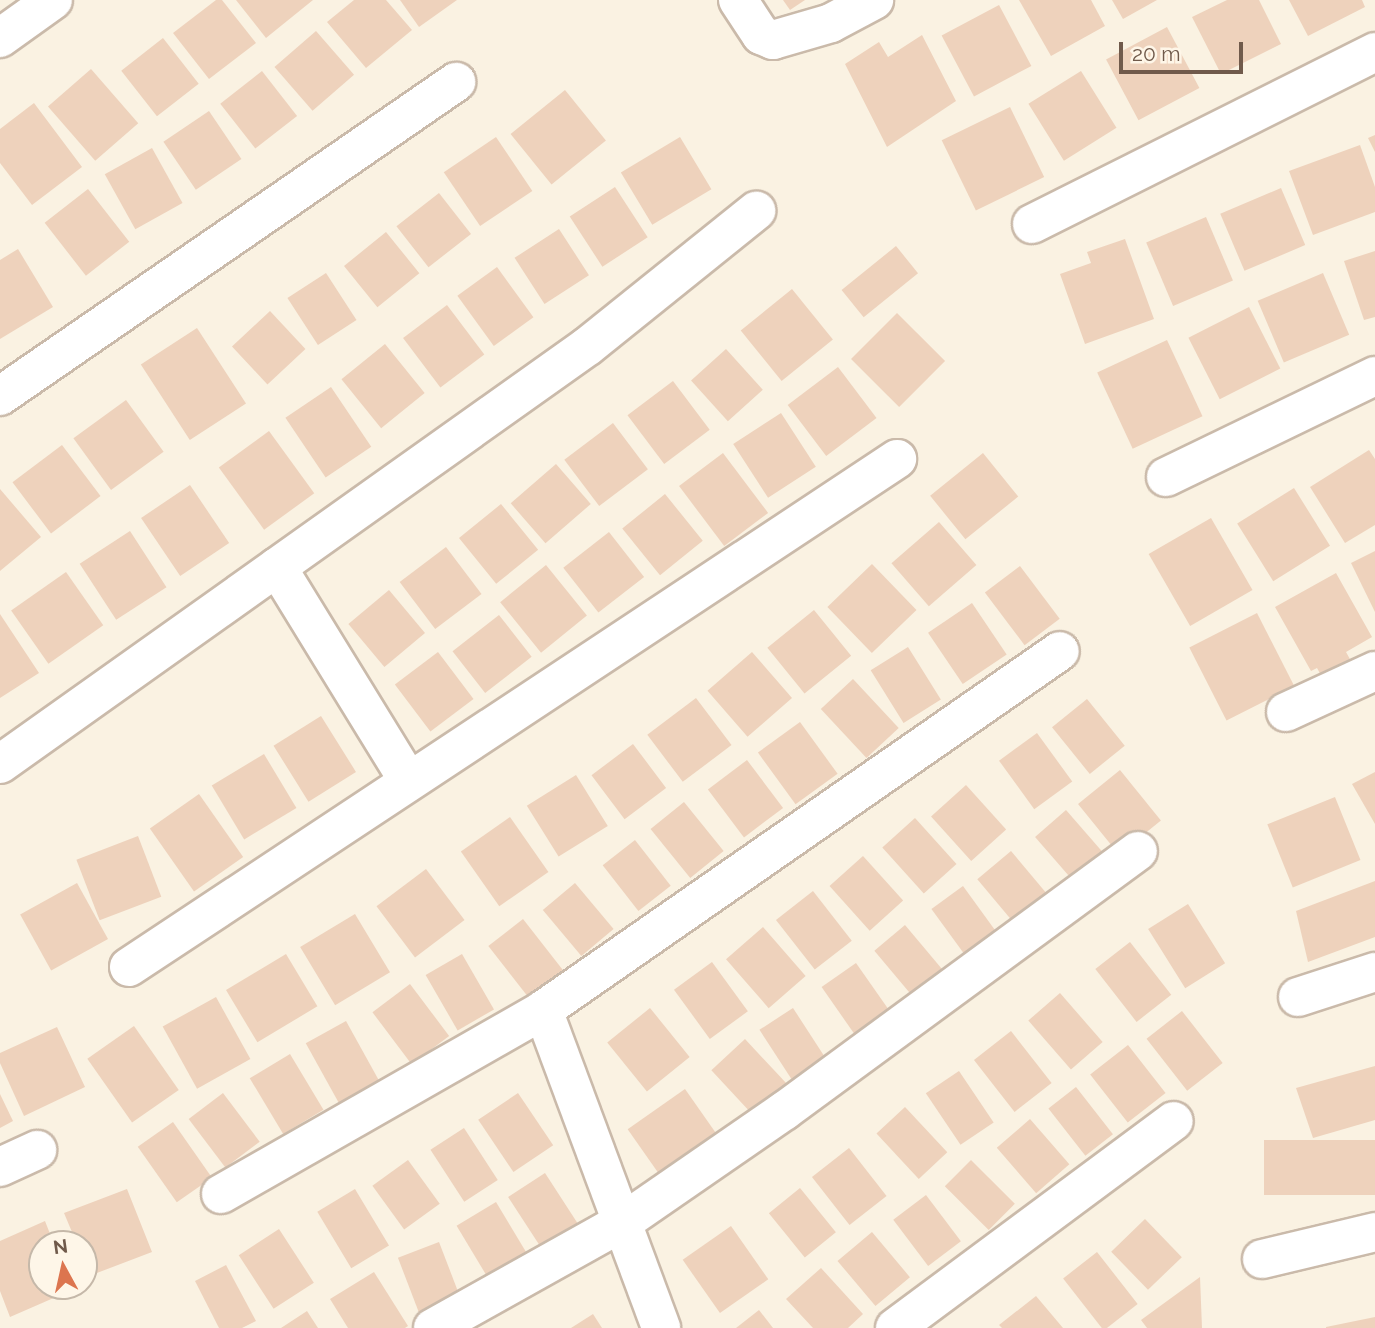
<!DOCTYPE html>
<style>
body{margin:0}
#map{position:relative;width:1375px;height:1328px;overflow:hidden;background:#faf2e2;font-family:Raleway,sans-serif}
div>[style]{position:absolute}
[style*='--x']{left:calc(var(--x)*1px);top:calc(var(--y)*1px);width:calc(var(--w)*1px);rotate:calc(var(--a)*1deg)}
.building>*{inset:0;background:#eed2bc;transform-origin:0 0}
.roads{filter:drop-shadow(2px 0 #cabaaa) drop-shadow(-2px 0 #cabaaa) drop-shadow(0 2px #cabaaa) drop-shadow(0 -2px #cabaaa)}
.minor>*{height:38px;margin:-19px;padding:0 19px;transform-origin:19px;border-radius:19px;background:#fff}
span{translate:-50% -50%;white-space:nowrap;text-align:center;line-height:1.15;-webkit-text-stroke:5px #fef6e8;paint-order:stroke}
.north{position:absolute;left:28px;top:1230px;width:70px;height:70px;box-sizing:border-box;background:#fef6e8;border:2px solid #c5b8a9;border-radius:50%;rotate:352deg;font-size:19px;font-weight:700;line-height:28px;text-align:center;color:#705a4b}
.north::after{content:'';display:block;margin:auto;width:24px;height:32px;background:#dc754f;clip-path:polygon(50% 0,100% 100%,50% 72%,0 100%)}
.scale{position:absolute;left:1119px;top:42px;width:124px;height:32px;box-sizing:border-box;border:4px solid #705a4b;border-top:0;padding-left:9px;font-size:21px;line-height:24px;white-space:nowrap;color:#705a4b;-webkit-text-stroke:5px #fef6e8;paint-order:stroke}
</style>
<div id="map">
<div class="building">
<i style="clip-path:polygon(216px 0,222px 0,256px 43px,209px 79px,173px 33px)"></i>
<i style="clip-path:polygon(236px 0,313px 0,266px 38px)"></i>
<i style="clip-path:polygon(354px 0,386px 0,412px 30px,366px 68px,327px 22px)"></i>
<i style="clip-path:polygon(400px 0,457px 0,419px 27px)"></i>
<i style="clip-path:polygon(783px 0,805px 0,790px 10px)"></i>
<i style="clip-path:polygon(1019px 0,1091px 0,1105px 26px,1051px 56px)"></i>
<i style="clip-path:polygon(1112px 0,1157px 0,1123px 19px)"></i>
<i style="clip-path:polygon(1227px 0,1259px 0,1281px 44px,1221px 74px,1192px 17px)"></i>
<i style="clip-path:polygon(1289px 0,1362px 0,1365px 7px,1308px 36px)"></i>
<i style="left:999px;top:5px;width:69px;height:65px;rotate:62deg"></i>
<i style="left:1167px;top:27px;width:69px;height:69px;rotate:62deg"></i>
<i style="left:316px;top:31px;width:58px;height:55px;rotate:49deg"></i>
<i style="clip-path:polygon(922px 35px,956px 101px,887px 147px,845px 64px,879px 42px,888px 57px)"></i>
<i style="left:163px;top:38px;width:58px;height:53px;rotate:52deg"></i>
<i style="left:91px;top:69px;width:72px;height:57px;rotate:49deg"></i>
<i style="left:262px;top:71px;width:57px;height:53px;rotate:52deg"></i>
<i style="left:1081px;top:71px;width:67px;height:62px;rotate:58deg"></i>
<i style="left:565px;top:90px;width:65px;height:70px;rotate:51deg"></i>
<i style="clip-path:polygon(34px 103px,82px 167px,32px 205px,0 163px,0 129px)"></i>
<i style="left:1010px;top:107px;width:78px;height:76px;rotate:64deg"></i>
<i style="left:209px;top:111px;width:58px;height:55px;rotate:56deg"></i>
<i style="clip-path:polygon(1375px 135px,1375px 152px,1368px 138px)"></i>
<i style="left:496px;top:137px;width:65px;height:63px;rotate:56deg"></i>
<i style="left:680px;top:137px;width:61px;height:69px;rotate:59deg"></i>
<i style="clip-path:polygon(1360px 145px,1375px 187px,1375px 212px,1313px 235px,1289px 171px)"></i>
<i style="left:152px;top:148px;width:63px;height:54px;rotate:61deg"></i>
<i style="left:615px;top:187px;width:60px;height:54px;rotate:57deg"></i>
<i style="left:1281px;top:188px;width:62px;height:66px;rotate:67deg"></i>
<i style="left:88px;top:189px;width:67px;height:55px;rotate:52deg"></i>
<i style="left:439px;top:193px;width:52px;height:54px;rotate:52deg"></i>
<i style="left:1206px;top:217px;width:69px;height:65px;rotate:67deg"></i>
<i style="left:559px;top:229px;width:55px;height:53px;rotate:57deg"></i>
<i style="left:386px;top:232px;width:53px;height:54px;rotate:51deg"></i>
<i style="clip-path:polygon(1125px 239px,1154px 319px,1085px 344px,1060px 274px,1091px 263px,1087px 252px)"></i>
<i style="left:896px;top:246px;width:35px;height:70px;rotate:51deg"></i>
<i style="clip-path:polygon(18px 249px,53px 307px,0 339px,0 260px)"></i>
<i style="clip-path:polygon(1375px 251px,1375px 317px,1364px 320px,1344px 261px)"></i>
<i style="left:497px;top:267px;width:62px;height:49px;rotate:54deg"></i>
<i style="left:326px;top:273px;width:56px;height:46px;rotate:57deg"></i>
<i style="left:1323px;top:273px;width:67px;height:71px;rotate:67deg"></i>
<i style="left:792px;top:289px;width:65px;height:66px;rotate:51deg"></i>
<i style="left:447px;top:305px;width:62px;height:55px;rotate:53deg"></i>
<i style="left:1249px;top:307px;width:69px;height:68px;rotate:63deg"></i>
<i style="left:270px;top:311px;width:52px;height:52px;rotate:47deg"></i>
<i style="left:897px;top:313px;width:68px;height:65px;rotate:45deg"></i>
<i style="left:197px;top:328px;width:90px;height:67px;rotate:57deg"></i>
<i style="left:1167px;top:340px;width:84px;height:77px;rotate:65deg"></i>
<i style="left:385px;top:344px;width:63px;height:56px;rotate:51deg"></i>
<i style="left:726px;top:349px;width:55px;height:47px;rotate:48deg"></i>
<i style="left:838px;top:367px;width:64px;height:63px;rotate:53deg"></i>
<i style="left:673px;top:381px;width:61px;height:57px;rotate:53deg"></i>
<i style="left:331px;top:387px;width:72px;height:55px;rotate:56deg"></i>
<i style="left:126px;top:400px;width:64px;height:65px;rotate:54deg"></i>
<i style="left:781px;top:413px;width:64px;height:57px;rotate:57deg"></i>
<i style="left:613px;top:423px;width:58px;height:61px;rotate:53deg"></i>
<i style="left:269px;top:431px;width:77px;height:62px;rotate:54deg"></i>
<i style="left:62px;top:445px;width:64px;height:62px;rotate:53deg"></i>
<i style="clip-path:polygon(1369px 450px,1375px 459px,1375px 525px,1345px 543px,1310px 487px)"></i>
<i style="left:723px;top:453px;width:75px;height:55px;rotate:53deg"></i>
<i style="left:983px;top:453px;width:56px;height:68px;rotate:51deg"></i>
<i style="left:556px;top:464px;width:53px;height:60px;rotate:49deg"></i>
<i style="left:190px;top:485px;width:70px;height:59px;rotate:56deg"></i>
<i style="left:1294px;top:488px;width:68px;height:67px;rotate:58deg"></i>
<i style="clip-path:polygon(0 489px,41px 537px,0 571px)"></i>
<i style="left:665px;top:494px;width:60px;height:55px;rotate:51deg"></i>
<i style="left:501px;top:504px;width:59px;height:54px;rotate:51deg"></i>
<i style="left:1211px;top:518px;width:83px;height:72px;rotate:60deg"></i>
<i style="left:939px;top:522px;width:57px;height:63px;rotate:49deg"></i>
<i style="left:130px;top:531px;width:67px;height:60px;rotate:57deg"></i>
<i style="left:609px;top:532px;width:57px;height:58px;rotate:52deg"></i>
<i style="left:446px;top:547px;width:59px;height:58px;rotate:53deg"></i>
<i style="clip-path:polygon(1375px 551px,1375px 612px,1351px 563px)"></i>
<i style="left:872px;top:564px;width:64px;height:62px;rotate:46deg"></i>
<i style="left:546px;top:565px;width:65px;height:59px;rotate:51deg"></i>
<i style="left:1020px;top:566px;width:66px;height:44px;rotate:53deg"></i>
<i style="left:66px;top:572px;width:65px;height:67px;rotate:55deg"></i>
<i style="clip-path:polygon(1336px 573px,1372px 637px,1346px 652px,1356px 670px,1327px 686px,1317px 668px,1311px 671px,1275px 607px)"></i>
<i style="left:389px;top:590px;width:56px;height:53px;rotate:50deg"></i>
<i style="left:972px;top:603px;width:62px;height:53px;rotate:56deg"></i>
<i style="left:814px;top:610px;width:59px;height:60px;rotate:51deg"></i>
<i style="left:1257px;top:613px;width:82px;height:76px;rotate:63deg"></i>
<i style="clip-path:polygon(0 614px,39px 673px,0 698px)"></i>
<i style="left:499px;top:615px;width:53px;height:59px;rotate:52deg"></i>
<i style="left:908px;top:647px;width:62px;height:44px;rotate:58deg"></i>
<i style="left:438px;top:652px;width:59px;height:54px;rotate:53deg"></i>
<i style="left:752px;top:652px;width:61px;height:59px;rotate:49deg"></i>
<i style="left:853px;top:679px;width:67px;height:44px;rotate:47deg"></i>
<i style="left:696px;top:698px;width:59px;height:61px;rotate:53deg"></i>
<i style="left:1087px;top:699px;width:60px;height:45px;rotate:51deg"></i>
<i style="left:321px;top:716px;width:66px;height:56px;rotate:58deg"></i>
<i style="left:800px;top:722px;width:64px;height:52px;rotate:54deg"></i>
<i style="left:1037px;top:733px;width:60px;height:47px;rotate:54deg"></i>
<i style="left:633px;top:744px;width:55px;height:52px;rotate:53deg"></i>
<i style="left:264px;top:754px;width:63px;height:61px;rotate:59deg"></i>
<i style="left:747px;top:760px;width:60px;height:49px;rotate:53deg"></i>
<i style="left:1120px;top:770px;width:65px;height:54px;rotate:51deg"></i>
<i style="clip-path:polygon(1375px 772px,1375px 824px,1352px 784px)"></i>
<i style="left:576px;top:775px;width:60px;height:58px;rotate:58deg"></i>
<i style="left:966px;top:785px;width:60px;height:47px;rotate:48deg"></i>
<i style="left:199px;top:794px;width:77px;height:60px;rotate:55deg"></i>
<i style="left:1335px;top:797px;width:68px;height:73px;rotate:68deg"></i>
<i style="left:684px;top:802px;width:63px;height:43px;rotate:51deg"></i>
<i style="left:1066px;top:810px;width:62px;height:41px;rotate:49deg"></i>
<i style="left:510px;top:817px;width:67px;height:60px;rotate:55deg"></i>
<i style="left:915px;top:818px;width:62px;height:44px;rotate:48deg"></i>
<i style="left:138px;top:836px;width:65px;height:66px;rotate:69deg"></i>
<i style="left:635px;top:840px;width:58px;height:41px;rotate:52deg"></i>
<i style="left:1011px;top:851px;width:61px;height:44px;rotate:50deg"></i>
<i style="left:863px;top:856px;width:60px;height:45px;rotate:48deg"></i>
<i style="left:426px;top:869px;width:64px;height:62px;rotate:53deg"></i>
<i style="clip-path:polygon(1375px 881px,1375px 937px,1308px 962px,1296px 911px)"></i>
<i style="left:77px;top:883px;width:64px;height:65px;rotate:61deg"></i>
<i style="left:575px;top:883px;width:60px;height:42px;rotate:50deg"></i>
<i style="left:963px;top:886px;width:62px;height:39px;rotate:54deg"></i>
<i style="left:813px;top:891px;width:63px;height:47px;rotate:52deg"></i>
<i style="left:1188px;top:904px;width:70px;height:47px;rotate:58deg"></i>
<i style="left:355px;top:914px;width:68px;height:64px;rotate:59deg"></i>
<i style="left:523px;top:919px;width:66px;height:44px;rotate:52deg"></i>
<i style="left:905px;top:925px;width:65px;height:40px;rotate:50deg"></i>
<i style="left:763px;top:927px;width:65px;height:49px;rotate:49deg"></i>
<i style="left:1130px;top:942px;width:67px;height:44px;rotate:52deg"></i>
<i style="left:286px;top:954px;width:61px;height:70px;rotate:59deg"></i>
<i style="left:462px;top:954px;width:64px;height:42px;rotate:60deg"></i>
<i style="left:712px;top:962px;width:61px;height:47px;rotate:54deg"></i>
<i style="left:856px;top:963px;width:66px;height:42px;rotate:55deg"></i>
<i style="left:410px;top:984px;width:65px;height:47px;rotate:53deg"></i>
<i style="left:1060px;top:993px;width:65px;height:42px;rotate:49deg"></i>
<i style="left:216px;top:997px;width:71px;height:61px;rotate:61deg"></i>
<i style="left:650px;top:1008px;width:63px;height:55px;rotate:51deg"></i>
<i style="left:793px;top:1008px;width:62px;height:40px;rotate:57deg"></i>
<i style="left:1182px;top:1011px;width:66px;height:45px;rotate:52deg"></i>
<i style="left:346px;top:1021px;width:68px;height:46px;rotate:61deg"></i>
<i style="left:134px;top:1026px;width:78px;height:57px;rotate:55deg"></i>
<i style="clip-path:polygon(57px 1027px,85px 1087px,24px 1116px,0 1063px,0 1053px)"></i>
<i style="left:1011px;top:1031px;width:66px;height:47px;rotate:52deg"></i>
<i style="left:745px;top:1039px;width:63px;height:46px;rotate:47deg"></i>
<i style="left:1128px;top:1045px;width:61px;height:48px;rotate:52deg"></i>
<i style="left:290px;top:1054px;width:65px;height:47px;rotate:59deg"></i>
<i style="clip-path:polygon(1375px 1066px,1375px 1120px,1313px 1138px,1296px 1088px)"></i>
<i style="left:959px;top:1071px;width:62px;height:40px;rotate:56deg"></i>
<i style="left:1076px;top:1087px;width:60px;height:35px;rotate:52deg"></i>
<i style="left:685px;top:1089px;width:63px;height:70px;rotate:55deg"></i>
<i style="left:223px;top:1093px;width:61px;height:43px;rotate:53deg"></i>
<i style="left:518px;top:1093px;width:63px;height:48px;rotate:56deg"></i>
<i style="clip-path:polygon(0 1094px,13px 1121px,0 1128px)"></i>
<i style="left:905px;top:1107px;width:62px;height:39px;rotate:47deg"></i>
<i style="left:1030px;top:1119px;width:60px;height:44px;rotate:49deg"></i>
<i style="left:173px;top:1122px;width:68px;height:43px;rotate:55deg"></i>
<i style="left:464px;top:1128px;width:62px;height:40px;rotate:57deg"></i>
<i style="left:1375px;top:1140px;width:55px;height:111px;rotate:90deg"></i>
<i style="left:849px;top:1148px;width:61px;height:47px;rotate:52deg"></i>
<i style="left:408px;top:1160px;width:54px;height:44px;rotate:54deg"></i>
<i style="left:971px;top:1160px;width:62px;height:37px;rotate:45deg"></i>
<i style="left:545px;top:1173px;width:61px;height:44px;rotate:57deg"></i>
<i style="left:800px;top:1188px;width:57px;height:40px;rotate:51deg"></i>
<i style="clip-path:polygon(127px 1189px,152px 1252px,89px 1276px,84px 1244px,77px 1244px,64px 1213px)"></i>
<i style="left:355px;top:1189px;width:66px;height:44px;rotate:59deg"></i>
<i style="left:926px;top:1195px;width:58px;height:41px;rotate:53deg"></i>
<i style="left:496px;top:1202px;width:61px;height:46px;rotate:59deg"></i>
<i style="left:1145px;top:1219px;width:53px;height:47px;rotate:46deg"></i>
<i style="clip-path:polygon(45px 1221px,54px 1244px,42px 1244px,42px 1286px,70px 1286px,72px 1290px,10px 1317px,0 1291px,0 1241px)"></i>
<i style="left:731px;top:1226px;width:65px;height:59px;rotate:55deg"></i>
<i style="left:279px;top:1229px;width:64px;height:48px;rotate:57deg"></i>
<i style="left:872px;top:1232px;width:59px;height:45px;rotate:50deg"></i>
<i style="left:439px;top:1242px;width:61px;height:44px;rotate:69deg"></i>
<i style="left:1097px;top:1252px;width:66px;height:43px;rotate:52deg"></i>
<i style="clip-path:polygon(226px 1265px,256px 1321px,242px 1328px,219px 1328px,195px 1281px)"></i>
<i style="clip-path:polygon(821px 1268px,863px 1314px,848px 1328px,813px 1328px,786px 1299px)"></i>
<i style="clip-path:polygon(374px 1272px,408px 1326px,405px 1328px,348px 1328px,330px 1299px)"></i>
<i style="clip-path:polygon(1200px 1277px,1202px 1328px,1147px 1328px,1141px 1320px)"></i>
<i style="clip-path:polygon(1036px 1296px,1063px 1328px,1002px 1328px,999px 1325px)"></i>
<i style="clip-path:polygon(759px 1310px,773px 1328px,736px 1328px)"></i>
<i style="clip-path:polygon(307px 1311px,318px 1328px,281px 1328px)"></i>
<i style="clip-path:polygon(593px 1314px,602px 1328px,571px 1328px)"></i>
<i style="clip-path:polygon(1375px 1317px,1375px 1328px,1326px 1328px,1326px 1327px)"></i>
</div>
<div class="roads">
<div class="minor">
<i style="--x:738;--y:0;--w:42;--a:56.7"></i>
<i style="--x:761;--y:35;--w:13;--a:23"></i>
<i style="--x:773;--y:40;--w:60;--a:-16.3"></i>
<i style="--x:831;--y:23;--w:49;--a:-28.1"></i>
<i style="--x:0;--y:38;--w:65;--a:-35.6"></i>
<i style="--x:1032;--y:224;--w:384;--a:-26.6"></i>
<i style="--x:0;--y:396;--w:554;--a:-34.55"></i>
<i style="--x:1166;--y:477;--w:232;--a:-25.8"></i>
<i style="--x:277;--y:567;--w:250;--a:58.4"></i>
<i style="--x:1286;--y:712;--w:98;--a:-24.7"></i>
<i style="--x:0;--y:764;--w:721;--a:-35.41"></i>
<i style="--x:588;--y:346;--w:216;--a:-38.8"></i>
<i style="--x:129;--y:967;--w:921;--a:-33.48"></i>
<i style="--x:1298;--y:997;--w:81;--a:-18"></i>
<i style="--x:543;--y:1010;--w:339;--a:69.6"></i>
<i style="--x:0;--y:1167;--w:41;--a:-24.7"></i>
<i style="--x:221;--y:1194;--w:371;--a:-29.7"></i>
<i style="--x:543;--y:1010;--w:629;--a:-34.78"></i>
<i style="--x:1262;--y:1259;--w:116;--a:-13.4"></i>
<i style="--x:433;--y:1328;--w:218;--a:-29.2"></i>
<i style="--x:623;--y:1222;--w:196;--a:-34.6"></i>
<i style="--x:784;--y:1111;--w:439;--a:-36.3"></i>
<i style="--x:895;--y:1328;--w:347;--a:-36.6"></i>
</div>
</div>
<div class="north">N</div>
<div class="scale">20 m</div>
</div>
